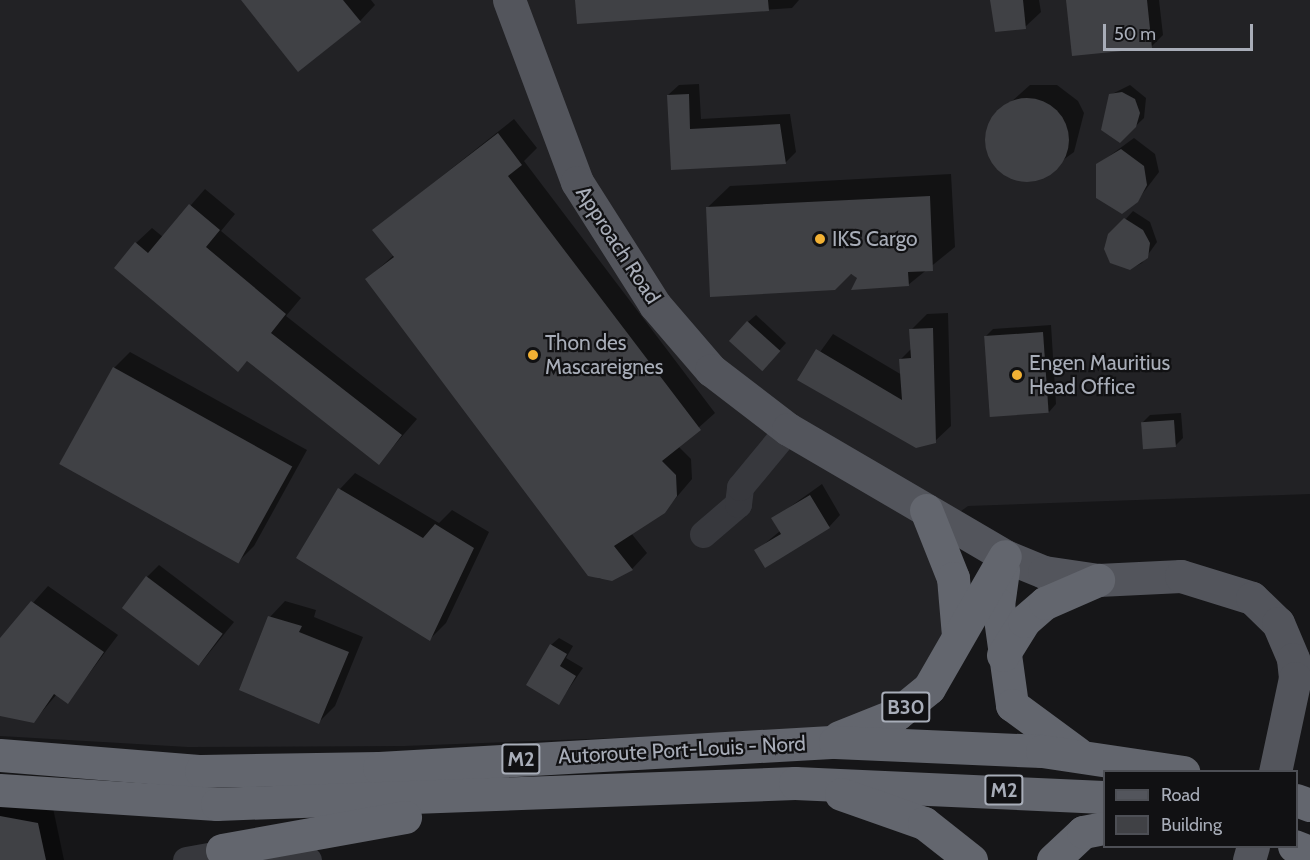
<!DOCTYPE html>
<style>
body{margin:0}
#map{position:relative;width:1310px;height:860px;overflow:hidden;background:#161618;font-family:Cabin,sans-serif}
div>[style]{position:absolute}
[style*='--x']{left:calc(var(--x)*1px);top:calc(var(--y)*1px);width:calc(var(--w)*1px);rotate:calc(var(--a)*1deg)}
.built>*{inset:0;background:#222225}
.shadow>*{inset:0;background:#0007}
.building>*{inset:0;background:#404145;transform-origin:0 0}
.round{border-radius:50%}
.minor>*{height:27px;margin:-13.5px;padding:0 13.5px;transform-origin:13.5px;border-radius:13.5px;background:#37383d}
.major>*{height:33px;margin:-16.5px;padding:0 16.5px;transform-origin:16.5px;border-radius:16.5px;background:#53555c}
.highway>*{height:33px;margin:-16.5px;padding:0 16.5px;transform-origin:16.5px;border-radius:16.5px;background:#63666e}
.dots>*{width:16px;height:16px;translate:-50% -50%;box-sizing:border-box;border:3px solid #111113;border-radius:50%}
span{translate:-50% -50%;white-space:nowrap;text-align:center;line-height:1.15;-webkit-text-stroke:4.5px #111113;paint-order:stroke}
.shield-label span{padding:2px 4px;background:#111113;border:2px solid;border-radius:4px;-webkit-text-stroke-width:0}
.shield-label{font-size:20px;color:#a8adb8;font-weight:700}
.poi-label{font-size:21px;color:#a8adb8}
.left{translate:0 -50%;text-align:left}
.street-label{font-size:21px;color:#a8adb8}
.legend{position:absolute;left:1103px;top:770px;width:195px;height:78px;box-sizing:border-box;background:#111113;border:2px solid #4d4f55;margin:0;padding:8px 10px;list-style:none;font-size:18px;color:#a8adb8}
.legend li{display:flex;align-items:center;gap:12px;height:30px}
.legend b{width:30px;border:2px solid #4d4f55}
.scale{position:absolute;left:1103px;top:24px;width:150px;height:27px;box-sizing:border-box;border:3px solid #a8adb8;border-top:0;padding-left:8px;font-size:18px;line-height:21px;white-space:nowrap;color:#a8adb8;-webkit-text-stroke:4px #111113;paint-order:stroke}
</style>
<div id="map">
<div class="built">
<i style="clip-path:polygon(0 0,1310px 0,1310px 494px,968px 506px,921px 540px,936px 574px,944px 638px,908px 699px,846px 729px,404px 746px,188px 747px,0 736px)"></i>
</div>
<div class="shadow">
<i style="clip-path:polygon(242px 0,371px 0,375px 5px,360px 21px)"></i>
<i style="clip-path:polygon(576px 0,799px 0,792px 8px,578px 22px)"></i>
<i style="clip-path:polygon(993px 0,1039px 0,1041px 12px,1025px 27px)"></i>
<i style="clip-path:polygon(1068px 0,1159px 0,1163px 35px,1151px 47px)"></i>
<i style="clip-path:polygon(699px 84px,701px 119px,790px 114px,796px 152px,786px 162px,672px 168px,668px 95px,679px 85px)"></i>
<i style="clip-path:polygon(1030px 85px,1057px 85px,1078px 101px,1084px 113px,1074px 152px,1034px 181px,1008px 177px,997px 169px,986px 144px,993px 118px)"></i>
<i style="clip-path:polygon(1130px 85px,1146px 98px,1144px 118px,1120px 141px,1110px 95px)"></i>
<i style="clip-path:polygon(514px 119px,537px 148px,524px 161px,715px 413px,678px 446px,691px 459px,692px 479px,664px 512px,631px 533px,647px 553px,632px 569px,600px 579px,589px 574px,367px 279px,394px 255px,374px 230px)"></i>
<i style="clip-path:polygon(1134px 138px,1155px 154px,1159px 172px,1137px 201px,1097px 165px)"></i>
<i style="clip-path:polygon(951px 174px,955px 247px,908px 285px,859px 278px,707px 208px,730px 186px)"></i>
<i style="clip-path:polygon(205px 189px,235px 214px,221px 231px,301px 298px,286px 316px,417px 419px,379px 463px,248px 360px,238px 370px,136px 243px,152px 228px,163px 237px)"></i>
<i style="clip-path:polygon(1133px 211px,1150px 222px,1157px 242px,1142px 263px,1130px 269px,1106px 241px)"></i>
<i style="clip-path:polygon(948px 313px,951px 426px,935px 441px,800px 380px,833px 334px,902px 375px,900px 360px,912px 348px,911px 330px,927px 314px)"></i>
<i style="clip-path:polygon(756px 315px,786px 343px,769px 362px,748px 322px)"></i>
<i style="clip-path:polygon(1051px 325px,1056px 404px,1049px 412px,985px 337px,993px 329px)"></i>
<i style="clip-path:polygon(130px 352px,307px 450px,254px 546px,238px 562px,114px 368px)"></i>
<i style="clip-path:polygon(1181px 413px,1183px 438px,1175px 446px,1142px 423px,1150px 415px)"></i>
<i style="clip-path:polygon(355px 473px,439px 523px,452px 510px,489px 532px,446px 623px,430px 639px,298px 558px,340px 489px)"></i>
<i style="clip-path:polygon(822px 484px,840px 515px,829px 527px,756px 551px,780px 531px,773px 519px)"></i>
<i style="clip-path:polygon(159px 565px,234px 622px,200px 664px,147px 577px)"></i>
<i style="clip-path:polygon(48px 586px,118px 635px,68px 702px,57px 694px,34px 721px,0 714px,0 640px)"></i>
<i style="clip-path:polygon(285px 601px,316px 610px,314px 617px,363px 637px,335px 706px,319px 722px,270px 617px)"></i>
<i style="clip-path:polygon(559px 638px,573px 646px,566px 658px,583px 668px,559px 703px,551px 645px)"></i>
<i style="clip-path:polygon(0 798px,53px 808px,64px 860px,0 860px)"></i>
</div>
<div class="building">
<i style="clip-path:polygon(241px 0,343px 0,361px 22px,298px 72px)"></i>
<i style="clip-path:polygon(575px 0,768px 0,769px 11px,577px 24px)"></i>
<i style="clip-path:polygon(990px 0,1023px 0,1026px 29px,995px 32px)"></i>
<i style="clip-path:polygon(1066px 0,1147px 0,1152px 48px,1072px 56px)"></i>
<i style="clip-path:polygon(1122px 92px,1135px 99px,1140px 113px,1136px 127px,1120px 143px,1101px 130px,1109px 94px)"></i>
<i style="clip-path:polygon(689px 94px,690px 129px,780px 124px,786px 164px,671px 170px,667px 95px)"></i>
<i class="round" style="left:985px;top:98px;width:84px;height:84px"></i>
<i style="clip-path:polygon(498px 133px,522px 165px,508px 176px,701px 430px,662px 461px,676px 475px,677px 496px,665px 513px,614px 546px,633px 570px,612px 581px,588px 576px,365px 279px,394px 257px,372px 230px)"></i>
<i style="clip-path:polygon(1121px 149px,1144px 166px,1147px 185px,1138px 202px,1122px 214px,1096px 198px,1096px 164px)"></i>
<i style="clip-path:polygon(930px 196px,933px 271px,908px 272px,909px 286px,851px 290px,857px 278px,851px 274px,835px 290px,710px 297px,706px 207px)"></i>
<i style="clip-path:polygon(189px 204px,220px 230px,206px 247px,286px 314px,271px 333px,402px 435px,379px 465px,247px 361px,238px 372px,114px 268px,135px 242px,148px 253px)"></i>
<i style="clip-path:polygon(1124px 218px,1143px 230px,1150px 243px,1148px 258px,1130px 270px,1110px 263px,1104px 249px,1108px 234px)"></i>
<i style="left:747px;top:321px;width:45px;height:27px;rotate:42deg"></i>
<i style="clip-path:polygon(933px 328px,936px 443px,916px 448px,797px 380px,816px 349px,902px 400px,899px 359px,911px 358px,909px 329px)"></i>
<i style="left:1043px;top:332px;width:81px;height:59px;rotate:86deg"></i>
<i style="left:113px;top:367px;width:205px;height:111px;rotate:29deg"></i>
<i style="left:1174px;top:420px;width:27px;height:33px;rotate:86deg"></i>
<i style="clip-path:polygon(338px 488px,423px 538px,435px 524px,474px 548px,430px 641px,296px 558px)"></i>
<i style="clip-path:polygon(810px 495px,830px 528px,765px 568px,754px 550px,781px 534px,771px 518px)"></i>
<i style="left:146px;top:576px;width:96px;height:40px;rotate:37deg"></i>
<i style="clip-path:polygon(31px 601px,104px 652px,68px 704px,54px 694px,34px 723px,0 716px,0 638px)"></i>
<i style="clip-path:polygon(268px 616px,302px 626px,299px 632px,349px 652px,319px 724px,239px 690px)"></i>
<i style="clip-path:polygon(550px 644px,567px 654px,560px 666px,576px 676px,559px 705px,526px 685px)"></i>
<i style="clip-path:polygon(0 816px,38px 823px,46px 860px,0 860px)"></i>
</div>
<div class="minor">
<i style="--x:703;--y:534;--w:46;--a:-40.6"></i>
<i style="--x:738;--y:504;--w:17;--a:-83"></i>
<i style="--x:740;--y:487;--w:75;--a:-50.4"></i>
<i style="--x:186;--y:860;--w:62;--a:-10.2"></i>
<i style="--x:247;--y:849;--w:62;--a:10.2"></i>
</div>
<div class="major">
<i style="--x:509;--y:0;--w:194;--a:69.5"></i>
<i style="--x:577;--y:182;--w:146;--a:57.6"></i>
<i style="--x:655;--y:305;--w:86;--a:49.3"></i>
<i style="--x:711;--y:370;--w:97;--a:37.5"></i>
<i style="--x:788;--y:429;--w:251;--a:30.3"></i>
<i style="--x:1005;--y:556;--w:42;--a:22.3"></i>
<i style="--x:1044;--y:572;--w:55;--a:8.4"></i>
<i style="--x:1098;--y:580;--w:83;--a:-2.8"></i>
<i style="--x:1181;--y:576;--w:74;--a:17.2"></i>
<i style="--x:1252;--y:598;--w:36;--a:44"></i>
<i style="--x:1278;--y:623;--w:39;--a:67"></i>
<i style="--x:1293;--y:659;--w:19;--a:84"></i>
<i style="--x:1295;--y:678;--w:96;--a:102"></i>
<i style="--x:1249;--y:860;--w:15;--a:-74"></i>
</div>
<div class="highway">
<i style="--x:926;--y:510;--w:73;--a:68.3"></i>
<i style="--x:953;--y:578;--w:57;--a:85"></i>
<i style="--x:1003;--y:570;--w:34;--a:98"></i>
<i style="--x:998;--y:604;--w:102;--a:82.1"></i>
<i style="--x:1012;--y:705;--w:81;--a:36.4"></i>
<i style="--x:1003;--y:655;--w:40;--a:-58"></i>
<i style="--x:1024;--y:621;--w:28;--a:-41"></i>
<i style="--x:1045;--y:603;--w:58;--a:-23.5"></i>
<i style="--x:839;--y:737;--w:62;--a:-21.6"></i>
<i style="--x:897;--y:714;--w:41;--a:-39.1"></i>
<i style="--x:929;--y:688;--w:152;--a:-60.1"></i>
<i style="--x:0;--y:755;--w:202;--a:4.6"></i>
<i style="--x:201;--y:771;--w:178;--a:-1"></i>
<i style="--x:379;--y:768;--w:457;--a:-3.3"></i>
<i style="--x:835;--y:742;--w:207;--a:2.5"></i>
<i style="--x:1042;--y:751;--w:143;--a:8.5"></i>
<i style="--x:0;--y:790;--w:217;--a:3.7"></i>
<i style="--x:217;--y:804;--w:578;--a:-2.08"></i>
<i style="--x:795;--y:783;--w:309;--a:2.6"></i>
<i style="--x:841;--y:794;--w:88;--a:19.3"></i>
<i style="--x:924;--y:823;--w:60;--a:38.2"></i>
<i style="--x:1296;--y:800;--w:15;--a:20"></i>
<i style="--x:1294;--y:846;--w:17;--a:21"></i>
<i style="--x:222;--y:850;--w:186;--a:-10.2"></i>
<i style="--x:1053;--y:860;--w:41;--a:-43"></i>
<i style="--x:1083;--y:832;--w:21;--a:-11"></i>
</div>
<div class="dots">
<i style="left:820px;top:239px;background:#f2b134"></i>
<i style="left:533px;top:355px;background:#f2b134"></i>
<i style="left:1017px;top:375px;background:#f2b134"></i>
</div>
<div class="shield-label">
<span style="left:906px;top:707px">B30</span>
<span style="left:521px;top:759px">M2</span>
<span style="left:1004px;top:790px">M2</span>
</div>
<div class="poi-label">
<span class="left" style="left:832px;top:239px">IKS Cargo</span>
<span class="left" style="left:545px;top:355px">Thon des<br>Mascareignes</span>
<span class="left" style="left:1029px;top:375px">Engen Mauritius<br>Head Office</span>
</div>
<div class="street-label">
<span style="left:618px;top:245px;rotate:57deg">Approach Road</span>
<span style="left:682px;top:750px;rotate:-3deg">Autoroute Port-Louis - Nord</span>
</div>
<ul class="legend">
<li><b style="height:8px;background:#53555c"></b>Road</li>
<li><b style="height:16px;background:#404145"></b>Building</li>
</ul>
<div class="scale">50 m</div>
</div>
